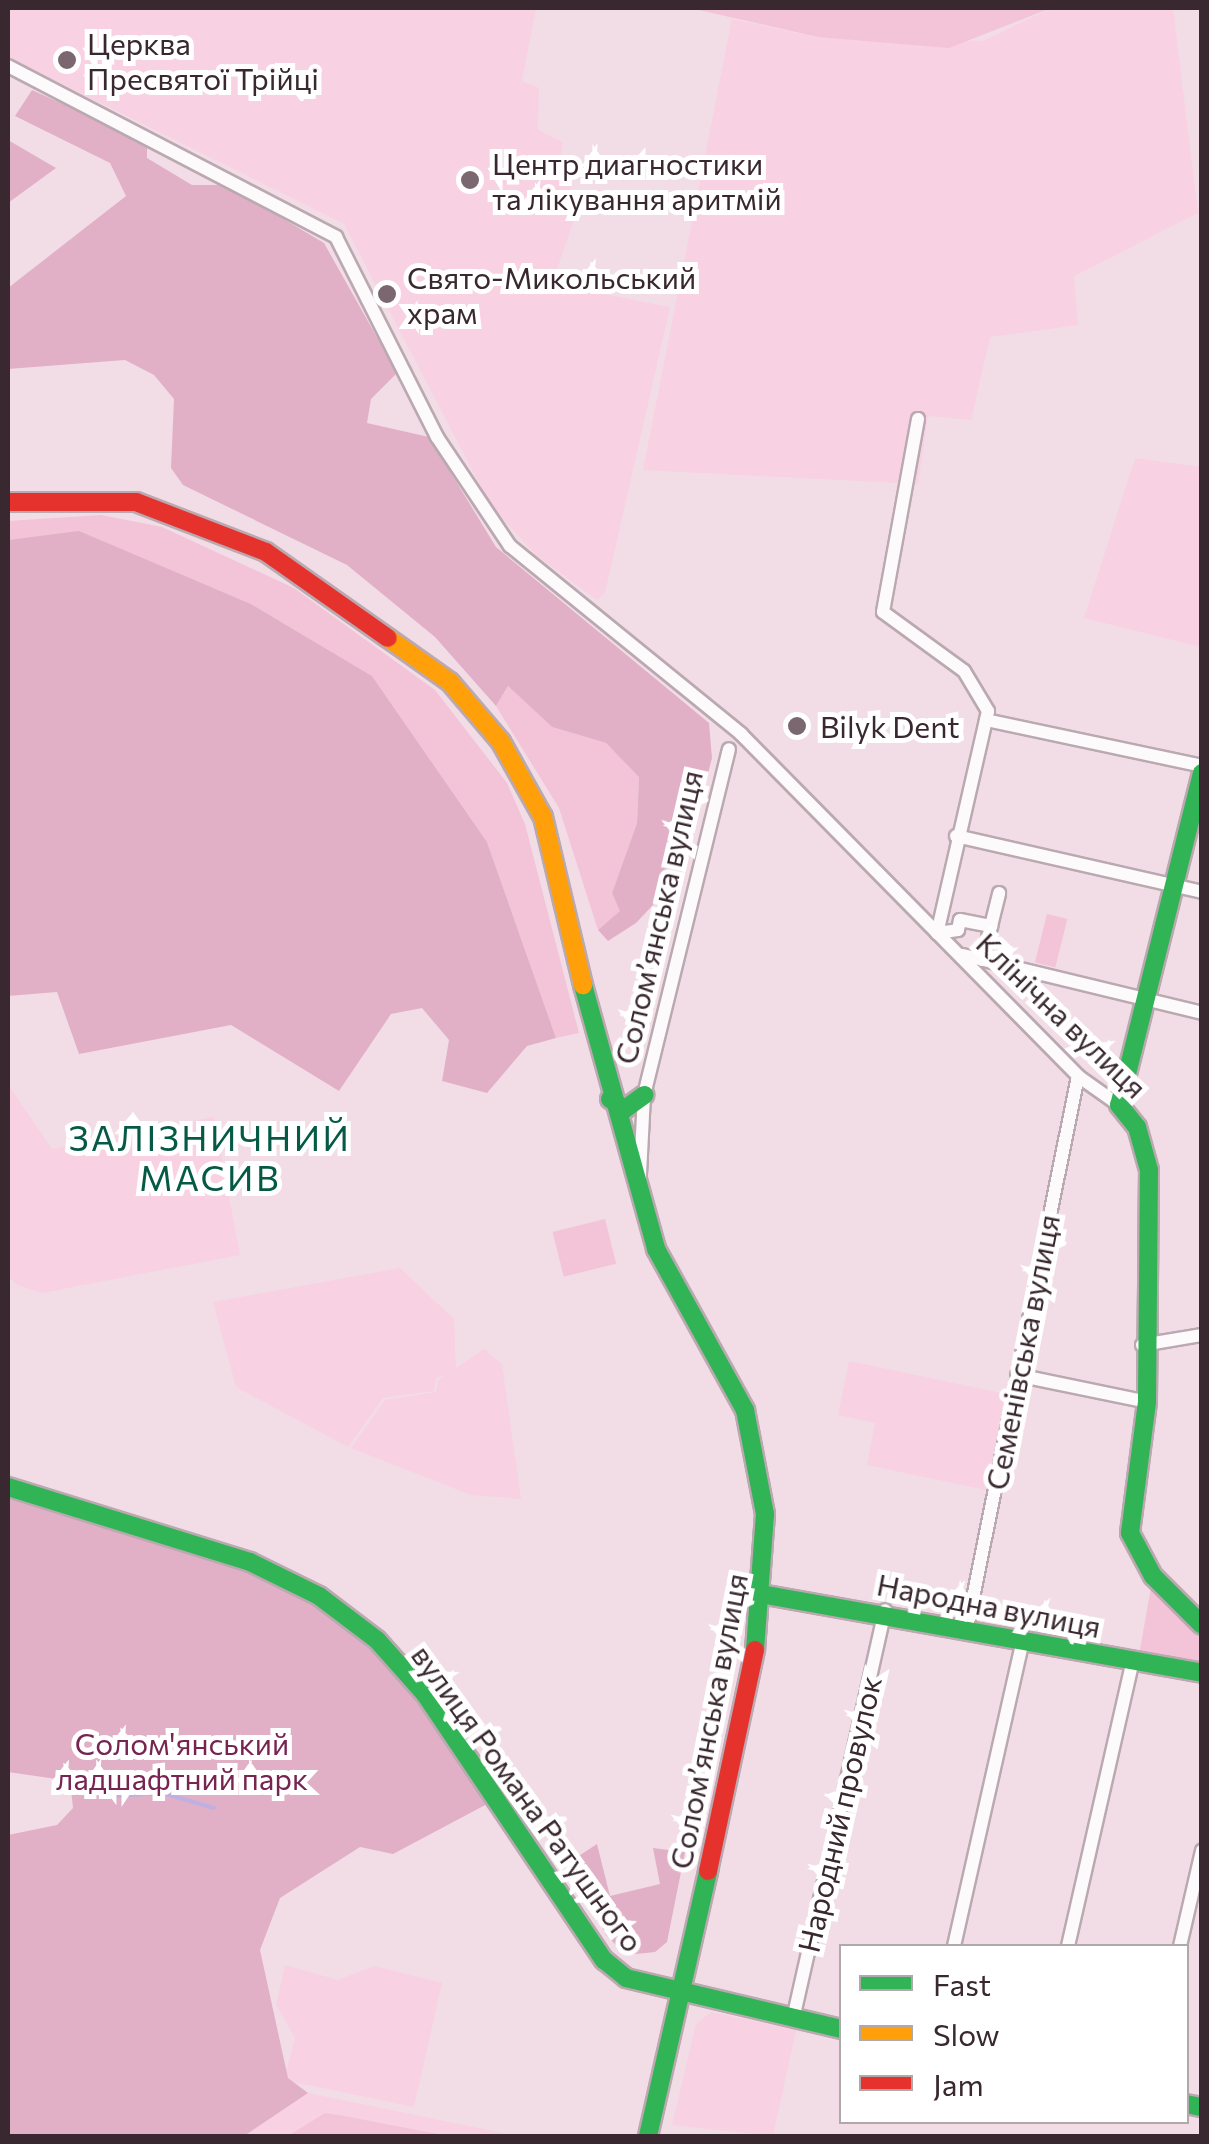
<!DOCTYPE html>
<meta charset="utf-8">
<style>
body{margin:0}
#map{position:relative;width:1209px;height:2144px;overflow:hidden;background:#f2dde6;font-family:Commissioner,sans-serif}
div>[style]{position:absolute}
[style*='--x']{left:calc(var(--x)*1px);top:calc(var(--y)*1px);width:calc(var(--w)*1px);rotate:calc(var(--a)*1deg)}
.built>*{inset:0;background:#f8d1e2}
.green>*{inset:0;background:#f3c3d8;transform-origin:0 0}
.forest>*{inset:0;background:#e1b0c7}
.stream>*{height:4px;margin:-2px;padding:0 2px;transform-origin:2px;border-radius:2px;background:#beb0e2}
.roads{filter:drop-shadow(2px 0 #baa9b0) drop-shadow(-2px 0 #baa9b0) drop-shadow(0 2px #baa9b0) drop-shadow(0 -2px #baa9b0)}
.street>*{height:12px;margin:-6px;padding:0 6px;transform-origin:6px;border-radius:6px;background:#fdfafb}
.fast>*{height:18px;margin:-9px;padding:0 9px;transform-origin:9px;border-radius:9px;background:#30b455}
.slow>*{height:18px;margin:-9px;padding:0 9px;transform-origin:9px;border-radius:9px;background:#ff9f0a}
.jam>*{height:18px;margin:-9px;padding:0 9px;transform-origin:9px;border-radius:9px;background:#e5322d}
.dots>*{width:28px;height:28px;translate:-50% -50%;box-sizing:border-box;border:5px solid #fff;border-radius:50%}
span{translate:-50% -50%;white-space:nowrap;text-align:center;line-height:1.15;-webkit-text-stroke:10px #fff;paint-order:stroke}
.poi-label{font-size:30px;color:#39282f}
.left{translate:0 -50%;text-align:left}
.street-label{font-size:30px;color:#39282f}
.park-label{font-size:30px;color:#772451}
.quarter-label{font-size:35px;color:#055945;letter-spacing:2.5px}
.frame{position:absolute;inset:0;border:10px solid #39282f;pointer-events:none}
.legend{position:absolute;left:839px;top:1944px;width:350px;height:180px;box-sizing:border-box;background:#fff;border:2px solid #b0a9ac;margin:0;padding:12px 18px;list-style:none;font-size:30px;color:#39282f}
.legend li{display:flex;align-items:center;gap:20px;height:50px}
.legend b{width:50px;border:2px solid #b0a9ac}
</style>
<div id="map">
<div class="built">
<i style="clip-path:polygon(8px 8px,536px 8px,522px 81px,539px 88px,538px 130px,563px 142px,558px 173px,572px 184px,564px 209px,576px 214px,552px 284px,670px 307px,605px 593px,597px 600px,536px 555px,491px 506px,344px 224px,8px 57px)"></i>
<i style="clip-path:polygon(1051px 8px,1173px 8px,1198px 213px,1074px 276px,1078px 325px,990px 337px,971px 420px,928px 416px,918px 484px,643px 470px,732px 19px,818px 37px,983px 41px)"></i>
<i style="clip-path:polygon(1135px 458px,1201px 467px,1201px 647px,1084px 618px)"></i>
<i style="clip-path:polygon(8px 1084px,52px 1149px,214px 1117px,240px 1255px,42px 1293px,18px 1285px,8px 1277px)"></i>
<i style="clip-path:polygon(400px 1268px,454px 1319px,456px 1372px,436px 1378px,434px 1391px,383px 1398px,348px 1447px,236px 1387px,213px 1302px)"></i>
<i style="clip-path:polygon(484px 1349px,502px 1364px,521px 1499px,471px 1495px,351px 1448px,385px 1400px,436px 1392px,438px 1380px)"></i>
<i style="clip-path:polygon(849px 1361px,1011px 1395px,991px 1491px,867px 1465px,875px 1423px,838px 1415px)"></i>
<i style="clip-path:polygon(285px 1965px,338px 1980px,374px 1966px,442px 1983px,414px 2107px,284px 2080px,295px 2038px,276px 2005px)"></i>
<i style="clip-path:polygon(711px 2012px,796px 2030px,773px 2136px,672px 2125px,696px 2024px)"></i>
<i style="clip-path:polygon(308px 2093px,517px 2136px,244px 2136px)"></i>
</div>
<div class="green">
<i style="clip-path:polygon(690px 8px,1051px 8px,949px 48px,818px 37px)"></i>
<i style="clip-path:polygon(101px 515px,162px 527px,294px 588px,435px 690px,507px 783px,525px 824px,579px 1033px,556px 1038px,487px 842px,372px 676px,251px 604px,79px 532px,8px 540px,8px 521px)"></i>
<i style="clip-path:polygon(508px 686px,552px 727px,606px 743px,639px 776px,637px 823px,612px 893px,621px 911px,598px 930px,559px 808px,496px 706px)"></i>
<i style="left:1047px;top:914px;width:21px;height:50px;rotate:14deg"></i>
<i style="left:605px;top:1219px;width:46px;height:54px;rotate:76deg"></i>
<i style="clip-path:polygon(1153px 1576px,1201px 1625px,1201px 1673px,1138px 1661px)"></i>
<i style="clip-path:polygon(325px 2113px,339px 2115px,448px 2136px,288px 2136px)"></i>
</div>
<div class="forest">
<i style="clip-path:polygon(32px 90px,147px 142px,147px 158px,192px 185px,226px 185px,324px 243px,397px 373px,371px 399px,367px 423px,429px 437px,496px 547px,709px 723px,712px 758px,682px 874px,636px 923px,608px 941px,598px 930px,620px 911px,612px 893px,637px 823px,639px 777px,606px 743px,552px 727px,508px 686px,496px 706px,435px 637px,347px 565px,183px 485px,171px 468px,174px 399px,154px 375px,125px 360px,8px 369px,8px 288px,126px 196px,110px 163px,15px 116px)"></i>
<i style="clip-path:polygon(8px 140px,56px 168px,8px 203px)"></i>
<i style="clip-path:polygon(79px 531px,251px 604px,372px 676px,487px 842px,556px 1038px,527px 1046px,487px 1093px,442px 1081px,449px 1040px,422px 1008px,391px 1014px,339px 1091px,231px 1025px,79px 1054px,57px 992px,8px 996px,8px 540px)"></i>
<i style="clip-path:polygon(8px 1499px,232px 1566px,335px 1615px,399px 1678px,489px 1803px,393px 1854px,360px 1847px,280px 1898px,260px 1950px,288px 2078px,308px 2093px,244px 2136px,8px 2136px,8px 1835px,57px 1825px,73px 1808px,70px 1781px,8px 1772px)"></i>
<i style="clip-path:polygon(597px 1844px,610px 1896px,660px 1884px,653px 1848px,685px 1852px,667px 1942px,655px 1952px,626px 1955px,606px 1935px,568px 1863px)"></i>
</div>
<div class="stream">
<i style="--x:113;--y:1796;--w:50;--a:-3.4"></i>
<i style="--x:163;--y:1793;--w:53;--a:16.4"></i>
</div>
<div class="roads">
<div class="street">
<i style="--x:8;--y:66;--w:370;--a:27.5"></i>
<i style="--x:336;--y:237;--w:224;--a:63.2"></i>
<i style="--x:437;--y:437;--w:131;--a:56.2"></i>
<i style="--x:510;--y:546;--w:298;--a:39.1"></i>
<i style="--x:741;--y:734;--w:480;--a:45.4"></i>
<i style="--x:1078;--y:1076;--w:50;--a:35.3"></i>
<i style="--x:918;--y:419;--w:196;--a:100.3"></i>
<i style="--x:883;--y:612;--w:100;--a:36.1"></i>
<i style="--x:964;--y:671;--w:47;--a:59"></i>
<i style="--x:988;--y:711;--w:228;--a:102.9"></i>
<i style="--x:937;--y:933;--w:21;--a:-8"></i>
<i style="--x:958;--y:930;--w:10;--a:-79"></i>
<i style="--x:960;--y:920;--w:32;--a:11"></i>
<i style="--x:991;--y:926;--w:34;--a:-76"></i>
<i style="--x:986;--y:720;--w:221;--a:12"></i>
<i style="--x:956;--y:836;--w:252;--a:12.8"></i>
<i style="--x:963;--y:955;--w:246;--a:13.6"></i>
<i style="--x:982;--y:960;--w:35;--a:-75"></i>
<i style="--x:639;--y:1194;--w:99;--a:-87.1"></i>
<i style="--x:644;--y:1095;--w:356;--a:-76.2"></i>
<i style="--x:1142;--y:1345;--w:61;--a:-9.5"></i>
<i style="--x:1017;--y:1375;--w:133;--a:11.7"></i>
<i style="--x:967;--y:1628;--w:563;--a:-78.63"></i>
<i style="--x:954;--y:1946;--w:315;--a:-77.3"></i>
<i style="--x:1068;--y:1946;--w:293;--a:-77.2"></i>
<i style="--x:1180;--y:1946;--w:98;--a:-77"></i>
<i style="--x:793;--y:2019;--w:419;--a:-77.3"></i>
</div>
<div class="fast">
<i style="--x:1202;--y:773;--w:342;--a:104"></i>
<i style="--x:1119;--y:1105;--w:28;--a:51"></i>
<i style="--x:1137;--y:1127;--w:45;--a:74.4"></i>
<i style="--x:1149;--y:1170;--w:232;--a:90.5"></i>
<i style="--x:1147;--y:1402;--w:132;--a:97.4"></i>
<i style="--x:1130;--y:1533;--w:49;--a:61.9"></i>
<i style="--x:1153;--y:1576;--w:69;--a:45"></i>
<i style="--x:583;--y:985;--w:274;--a:74.5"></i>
<i style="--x:656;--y:1249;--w:184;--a:61.1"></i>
<i style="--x:745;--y:1410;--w:106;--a:79.1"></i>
<i style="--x:765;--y:1514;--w:136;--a:94.2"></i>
<i style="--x:610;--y:1099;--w:18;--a:34"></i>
<i style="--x:625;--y:1109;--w:24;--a:-36"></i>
<i style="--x:8;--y:1487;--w:253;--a:17.2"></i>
<i style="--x:250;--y:1562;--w:77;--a:26.2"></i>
<i style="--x:319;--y:1596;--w:73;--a:37.2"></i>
<i style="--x:377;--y:1640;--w:72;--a:48.4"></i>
<i style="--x:425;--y:1694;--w:321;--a:56.1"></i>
<i style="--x:604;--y:1960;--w:28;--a:39"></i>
<i style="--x:626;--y:1978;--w:222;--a:13.3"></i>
<i style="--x:766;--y:1595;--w:443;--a:10.1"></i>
<i style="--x:1186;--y:2104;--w:16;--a:11"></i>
<i style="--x:648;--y:2136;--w:272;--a:-77.2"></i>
</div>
<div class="slow">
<i style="--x:388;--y:638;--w:76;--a:35.4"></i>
<i style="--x:450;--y:682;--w:79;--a:49.6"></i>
<i style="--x:501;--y:742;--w:86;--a:60.8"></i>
<i style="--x:543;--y:817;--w:173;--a:76.6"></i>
</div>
<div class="jam">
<i style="--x:8;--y:502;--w:128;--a:0"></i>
<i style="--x:136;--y:502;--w:139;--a:21"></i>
<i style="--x:266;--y:552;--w:149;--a:35.2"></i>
<i style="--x:708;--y:1871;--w:226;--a:-78"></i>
</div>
</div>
<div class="dots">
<i style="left:67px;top:60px;background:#7a676f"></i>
<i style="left:470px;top:180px;background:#7a676f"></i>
<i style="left:387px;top:294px;background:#7a676f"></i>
<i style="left:797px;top:726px;background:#7a676f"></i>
</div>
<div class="poi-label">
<span class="left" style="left:87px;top:60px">Церква<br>Пресвятої Трійці</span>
<span class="left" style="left:492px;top:180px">Центр диагностики<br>та лікування аритмій</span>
<span class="left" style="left:407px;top:294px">Свято-Микольський<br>храм</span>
<span class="left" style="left:820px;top:726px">Bilyk Dent</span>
</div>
<div class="street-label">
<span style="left:658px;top:917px;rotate:-77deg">Соломʼянська вулиця</span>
<span style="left:1062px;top:1015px;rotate:44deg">Клінічна вулиця</span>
<span style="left:1022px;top:1352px;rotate:-79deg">Семенівська вулиця</span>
<span style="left:989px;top:1605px;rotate:11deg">Народна вулиця</span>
<span style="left:708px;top:1721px;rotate:-79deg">Соломʼянська вулиця</span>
<span style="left:528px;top:1798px;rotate:54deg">вулиця Романа Ратушного</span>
<span style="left:839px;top:1814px;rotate:-77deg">Народний провулок</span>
</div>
<div class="park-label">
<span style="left:182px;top:1760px">Солом'янський<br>ладшафтний парк</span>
</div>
<div class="quarter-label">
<span style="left:210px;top:1157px">ЗАЛІЗНИЧНИЙ<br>МАСИВ</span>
</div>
<div class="frame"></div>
<ul class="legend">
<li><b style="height:12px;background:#30b455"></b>Fast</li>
<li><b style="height:12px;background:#ff9f0a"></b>Slow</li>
<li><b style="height:12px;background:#e5322d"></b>Jam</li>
</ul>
</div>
